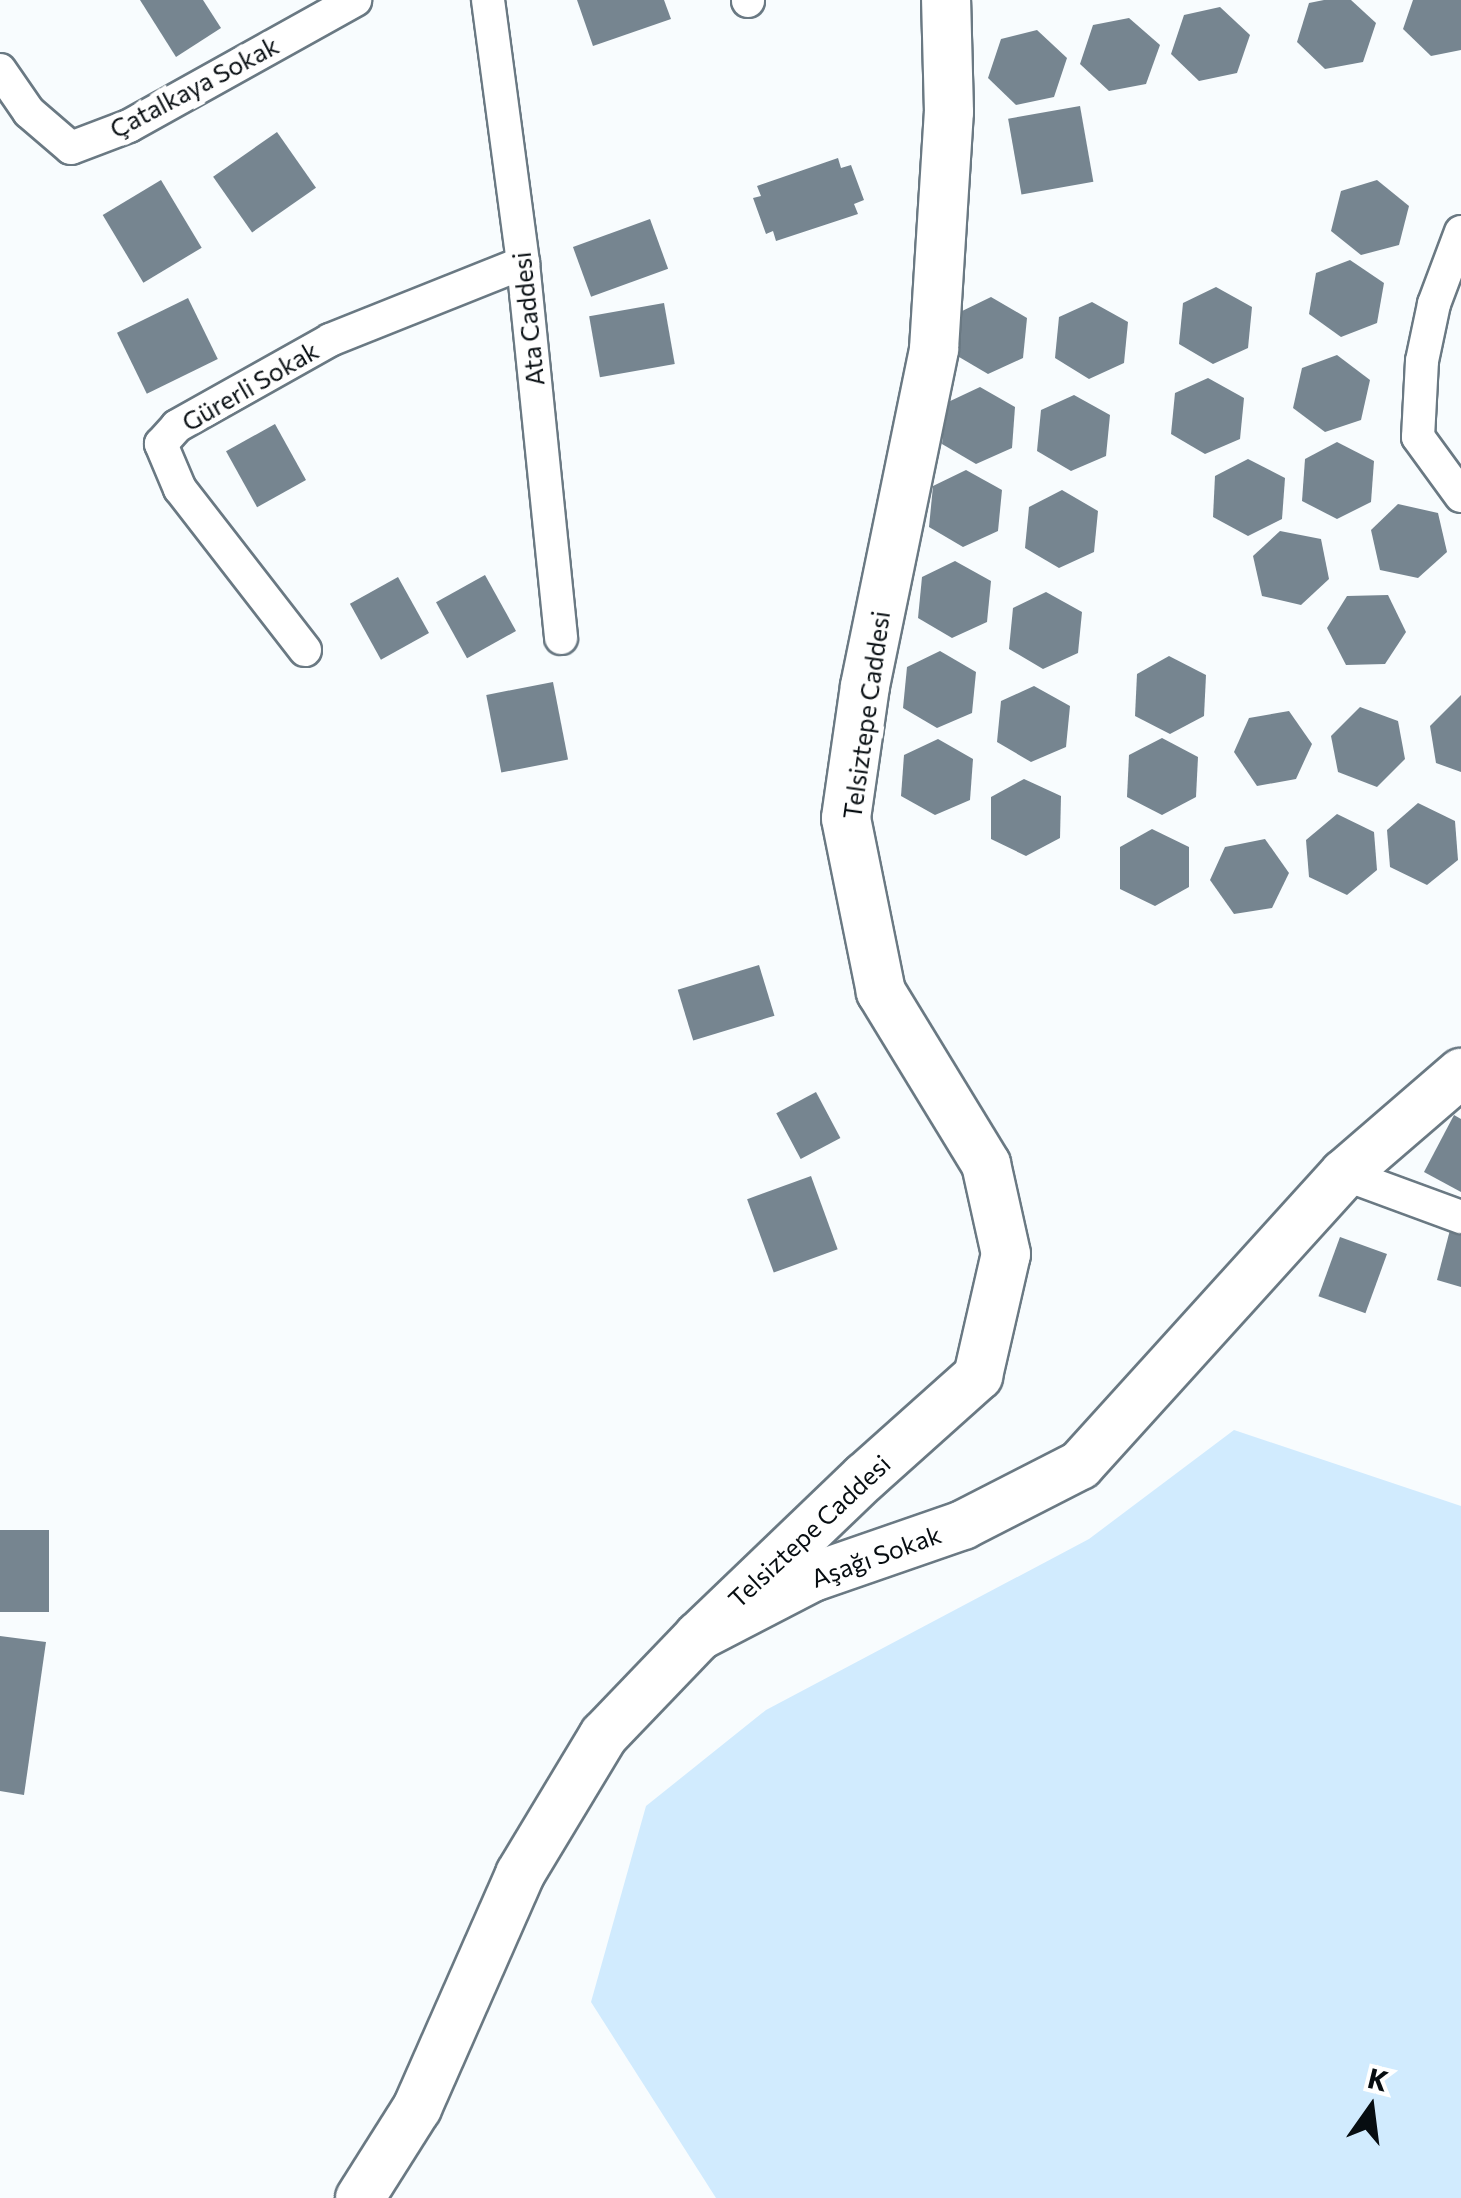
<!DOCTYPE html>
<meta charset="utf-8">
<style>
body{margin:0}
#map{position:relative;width:1461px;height:2198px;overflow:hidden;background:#f8fcfe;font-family:Commissioner,sans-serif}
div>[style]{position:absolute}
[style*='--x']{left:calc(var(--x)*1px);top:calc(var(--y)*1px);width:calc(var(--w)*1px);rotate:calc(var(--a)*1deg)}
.green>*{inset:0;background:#d1ebfe}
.building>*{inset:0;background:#768590;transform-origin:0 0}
.roads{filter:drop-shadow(2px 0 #6a7983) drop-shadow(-2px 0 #6a7983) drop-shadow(0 2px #6a7983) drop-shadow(0 -2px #6a7983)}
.street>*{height:32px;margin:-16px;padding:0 16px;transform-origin:16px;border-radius:16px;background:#fff}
.secondary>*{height:48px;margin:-24px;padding:0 24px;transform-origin:24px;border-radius:24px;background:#fff}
span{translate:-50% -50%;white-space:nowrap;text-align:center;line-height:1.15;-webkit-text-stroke:10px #fff;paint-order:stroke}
.street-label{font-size:25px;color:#070d11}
.north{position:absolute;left:1321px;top:2058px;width:100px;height:100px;-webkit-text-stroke:8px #fff;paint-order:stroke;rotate:14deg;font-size:28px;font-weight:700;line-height:40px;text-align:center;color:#070d11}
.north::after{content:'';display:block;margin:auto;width:35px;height:45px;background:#070d11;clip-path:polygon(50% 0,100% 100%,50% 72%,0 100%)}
</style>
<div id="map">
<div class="green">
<i style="clip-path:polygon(1234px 1430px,1461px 1506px,1461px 2198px,716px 2198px,591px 2002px,646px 1806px,766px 1710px,1089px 1539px)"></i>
</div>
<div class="building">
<i style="clip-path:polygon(140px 0,203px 0,221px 28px,176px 57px)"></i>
<i style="clip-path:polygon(577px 0,664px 0,671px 19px,593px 46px)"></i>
<i style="clip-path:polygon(1324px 0,1351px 0,1376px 23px,1363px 62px,1325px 69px,1297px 42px,1309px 3px)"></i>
<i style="clip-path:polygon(1413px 0,1461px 0,1461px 50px,1431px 56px,1403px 29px)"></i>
<i style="clip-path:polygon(1220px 7px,1250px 35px,1237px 73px,1199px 81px,1171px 54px,1184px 15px)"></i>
<i style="clip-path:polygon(1129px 18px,1160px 45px,1146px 84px,1109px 91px,1080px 64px,1093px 25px)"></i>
<i style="clip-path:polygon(1037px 30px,1067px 58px,1054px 97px,1016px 105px,988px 78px,1001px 39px)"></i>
<i style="left:1080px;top:106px;width:77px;height:73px;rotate:80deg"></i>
<i style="left:277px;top:132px;width:68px;height:78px;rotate:55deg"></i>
<i style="clip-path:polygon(838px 158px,841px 168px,851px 165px,864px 200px,854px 204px,858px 214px,776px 241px,773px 231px,766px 234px,753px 198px,761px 196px,757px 186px)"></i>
<i style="left:161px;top:180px;width:79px;height:68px;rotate:59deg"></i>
<i style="clip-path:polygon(1377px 180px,1409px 206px,1399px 245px,1361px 255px,1331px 231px,1341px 191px)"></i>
<i style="left:650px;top:219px;width:53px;height:82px;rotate:70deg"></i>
<i style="clip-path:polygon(1350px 260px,1384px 283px,1377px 323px,1341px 337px,1309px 314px,1316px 273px)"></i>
<i style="clip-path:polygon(1216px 287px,1252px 307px,1248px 348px,1213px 364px,1179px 344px,1183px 303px)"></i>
<i style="clip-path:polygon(991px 297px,1027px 318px,1023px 358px,988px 374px,954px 354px,958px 313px)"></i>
<i style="left:188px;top:298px;width:68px;height:79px;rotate:64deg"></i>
<i style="clip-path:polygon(1092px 302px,1128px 322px,1124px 363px,1089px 379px,1055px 358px,1059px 317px)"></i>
<i style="left:664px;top:303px;width:62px;height:76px;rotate:80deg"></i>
<i style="clip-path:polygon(1337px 355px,1370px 380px,1361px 420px,1325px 432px,1293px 408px,1302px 368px)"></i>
<i style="clip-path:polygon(1208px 378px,1244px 398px,1240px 439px,1205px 454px,1171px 434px,1175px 393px)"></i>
<i style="clip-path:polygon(980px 387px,1015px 407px,1012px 448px,976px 464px,942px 444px,946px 403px)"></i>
<i style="clip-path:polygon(1074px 395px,1110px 415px,1106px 456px,1071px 471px,1037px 451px,1041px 410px)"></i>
<i style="left:275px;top:424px;width:64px;height:56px;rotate:61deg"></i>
<i style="clip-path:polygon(1337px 442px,1374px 461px,1371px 502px,1337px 519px,1302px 501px,1305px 459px)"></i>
<i style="clip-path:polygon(1248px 459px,1285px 478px,1282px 519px,1248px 536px,1213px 517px,1215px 476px)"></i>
<i style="clip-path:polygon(966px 470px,1002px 490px,998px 531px,963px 547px,929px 527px,933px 486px)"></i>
<i style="clip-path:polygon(1062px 490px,1098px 511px,1094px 552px,1059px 568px,1025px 548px,1029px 507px)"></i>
<i style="clip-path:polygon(1398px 504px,1438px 513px,1447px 552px,1418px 578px,1380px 570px,1371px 530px)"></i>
<i style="clip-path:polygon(1280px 531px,1321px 539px,1329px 579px,1301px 605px,1262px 596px,1253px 556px)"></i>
<i style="clip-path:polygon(955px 561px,991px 581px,987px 622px,952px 638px,918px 618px,922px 577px)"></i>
<i style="left:485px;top:575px;width:64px;height:56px;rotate:61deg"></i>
<i style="left:398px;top:577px;width:64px;height:55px;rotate:61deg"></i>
<i style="clip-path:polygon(1046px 592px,1082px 612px,1078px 653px,1043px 669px,1009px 649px,1013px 608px)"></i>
<i style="clip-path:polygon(1388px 595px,1406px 632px,1385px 664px,1346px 665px,1327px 628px,1347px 596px)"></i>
<i style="clip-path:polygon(940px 651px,976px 672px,972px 713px,937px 728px,903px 708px,907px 667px)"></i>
<i style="clip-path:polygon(1169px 656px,1206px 675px,1204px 716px,1170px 734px,1135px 716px,1137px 674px)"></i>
<i style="left:553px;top:682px;width:79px;height:68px;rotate:79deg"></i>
<i style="clip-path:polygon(1034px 686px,1070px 706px,1066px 747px,1031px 762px,997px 742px,1001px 701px)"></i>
<i style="clip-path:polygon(1461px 695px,1461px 772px,1436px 763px,1430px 726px)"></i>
<i style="clip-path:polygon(1360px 707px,1398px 721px,1405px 759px,1377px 787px,1338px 772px,1331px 736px)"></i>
<i style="clip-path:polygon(1289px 711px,1312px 744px,1296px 779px,1257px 786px,1234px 752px,1249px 718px)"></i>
<i style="clip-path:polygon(1162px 738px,1198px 757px,1196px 797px,1162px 815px,1127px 797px,1129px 755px)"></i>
<i style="clip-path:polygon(938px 739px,973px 759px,970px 800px,935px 815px,901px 796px,904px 755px)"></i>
<i style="clip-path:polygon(1024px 779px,1061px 796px,1060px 838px,1026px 856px,991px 839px,991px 797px)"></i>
<i style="clip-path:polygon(1418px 803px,1455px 821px,1458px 860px,1427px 885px,1390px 867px,1387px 830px)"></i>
<i style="clip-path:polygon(1337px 814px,1374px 832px,1377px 870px,1347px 895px,1309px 877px,1306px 840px)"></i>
<i style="clip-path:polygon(1152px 829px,1189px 847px,1189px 887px,1155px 906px,1120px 889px,1120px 847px)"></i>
<i style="clip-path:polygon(1265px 839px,1289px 873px,1272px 908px,1234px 914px,1210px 880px,1225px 847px)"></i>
<i style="left:759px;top:965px;width:53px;height:85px;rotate:73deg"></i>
<i style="left:816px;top:1092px;width:52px;height:45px;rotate:62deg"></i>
<i style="clip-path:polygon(1454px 1115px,1461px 1119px,1461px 1192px,1424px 1172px)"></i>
<i style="left:811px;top:1176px;width:78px;height:68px;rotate:70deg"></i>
<i style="clip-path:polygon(1451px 1226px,1461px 1229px,1461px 1287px,1437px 1280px)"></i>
<i style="left:1340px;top:1237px;width:50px;height:63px;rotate:20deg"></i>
<i style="left:0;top:1530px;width:49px;height:82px"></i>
<i style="clip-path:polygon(0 1636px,46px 1642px,24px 1795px,0 1791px)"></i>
</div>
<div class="roads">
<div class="street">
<i style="--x:488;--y:0;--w:265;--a:82.4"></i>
<i style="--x:523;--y:263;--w:377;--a:84.2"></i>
<i style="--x:748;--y:0;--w:1;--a:90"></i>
<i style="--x:0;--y:70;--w:51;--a:55.4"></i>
<i style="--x:29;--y:112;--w:55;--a:40.6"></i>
<i style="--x:71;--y:148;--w:62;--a:-20.8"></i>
<i style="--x:129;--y:126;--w:259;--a:-29.1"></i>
<i style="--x:1461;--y:232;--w:77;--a:110.6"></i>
<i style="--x:1434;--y:304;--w:58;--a:101.9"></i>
<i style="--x:1422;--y:361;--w:76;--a:93"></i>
<i style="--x:1418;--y:437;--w:73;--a:53.9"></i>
<i style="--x:305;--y:650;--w:204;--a:-127.8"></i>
<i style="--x:180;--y:489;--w:49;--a:-112.9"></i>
<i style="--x:161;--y:444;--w:24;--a:-48"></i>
<i style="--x:177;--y:426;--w:176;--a:-29.3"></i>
<i style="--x:330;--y:340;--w:208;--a:-21.8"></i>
<i style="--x:1344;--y:1174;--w:125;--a:20.2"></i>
</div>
<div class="secondary">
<i style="--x:699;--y:1636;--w:230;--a:-43.8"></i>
<i style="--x:865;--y:1477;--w:152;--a:-41.8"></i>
<i style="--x:978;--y:1376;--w:125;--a:-77.1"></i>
<i style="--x:1006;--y:1254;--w:92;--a:-102.5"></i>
<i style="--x:986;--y:1164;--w:202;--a:-121.4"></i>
<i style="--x:881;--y:992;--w:177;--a:-101.4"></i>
<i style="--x:846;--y:818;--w:133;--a:-81.8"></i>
<i style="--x:865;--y:686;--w:344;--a:-78.4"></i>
<i style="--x:934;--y:349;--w:237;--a:-86.4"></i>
<i style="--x:949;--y:112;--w:112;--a:-91.5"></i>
<i style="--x:360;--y:2198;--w:107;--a:-57.7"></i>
<i style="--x:417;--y:2108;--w:256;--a:-66.2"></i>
<i style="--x:520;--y:1874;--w:162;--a:-58.9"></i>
<i style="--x:604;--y:1735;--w:137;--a:-46.2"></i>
<i style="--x:699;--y:1636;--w:128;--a:-27.4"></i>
<i style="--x:813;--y:1577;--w:159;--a:-19.1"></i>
<i style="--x:963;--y:1525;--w:131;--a:-27.1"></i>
<i style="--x:1080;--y:1465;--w:393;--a:-47.8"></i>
<i style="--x:1344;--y:1174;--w:155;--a:-40.8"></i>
</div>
</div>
<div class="street-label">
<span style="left:194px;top:87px;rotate:-28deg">Çatalkaya Sokak</span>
<span style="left:528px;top:319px;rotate:-96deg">Ata Caddesi</span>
<span style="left:250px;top:386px;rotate:-30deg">Gürerli Sokak</span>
<span style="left:866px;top:715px;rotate:-82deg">Telsiztepe Caddesi</span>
<span style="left:809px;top:1531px;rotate:-43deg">Telsiztepe Caddesi</span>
<span style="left:876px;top:1556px;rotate:-20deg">Aşağı Sokak</span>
</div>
<div class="north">K</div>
</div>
